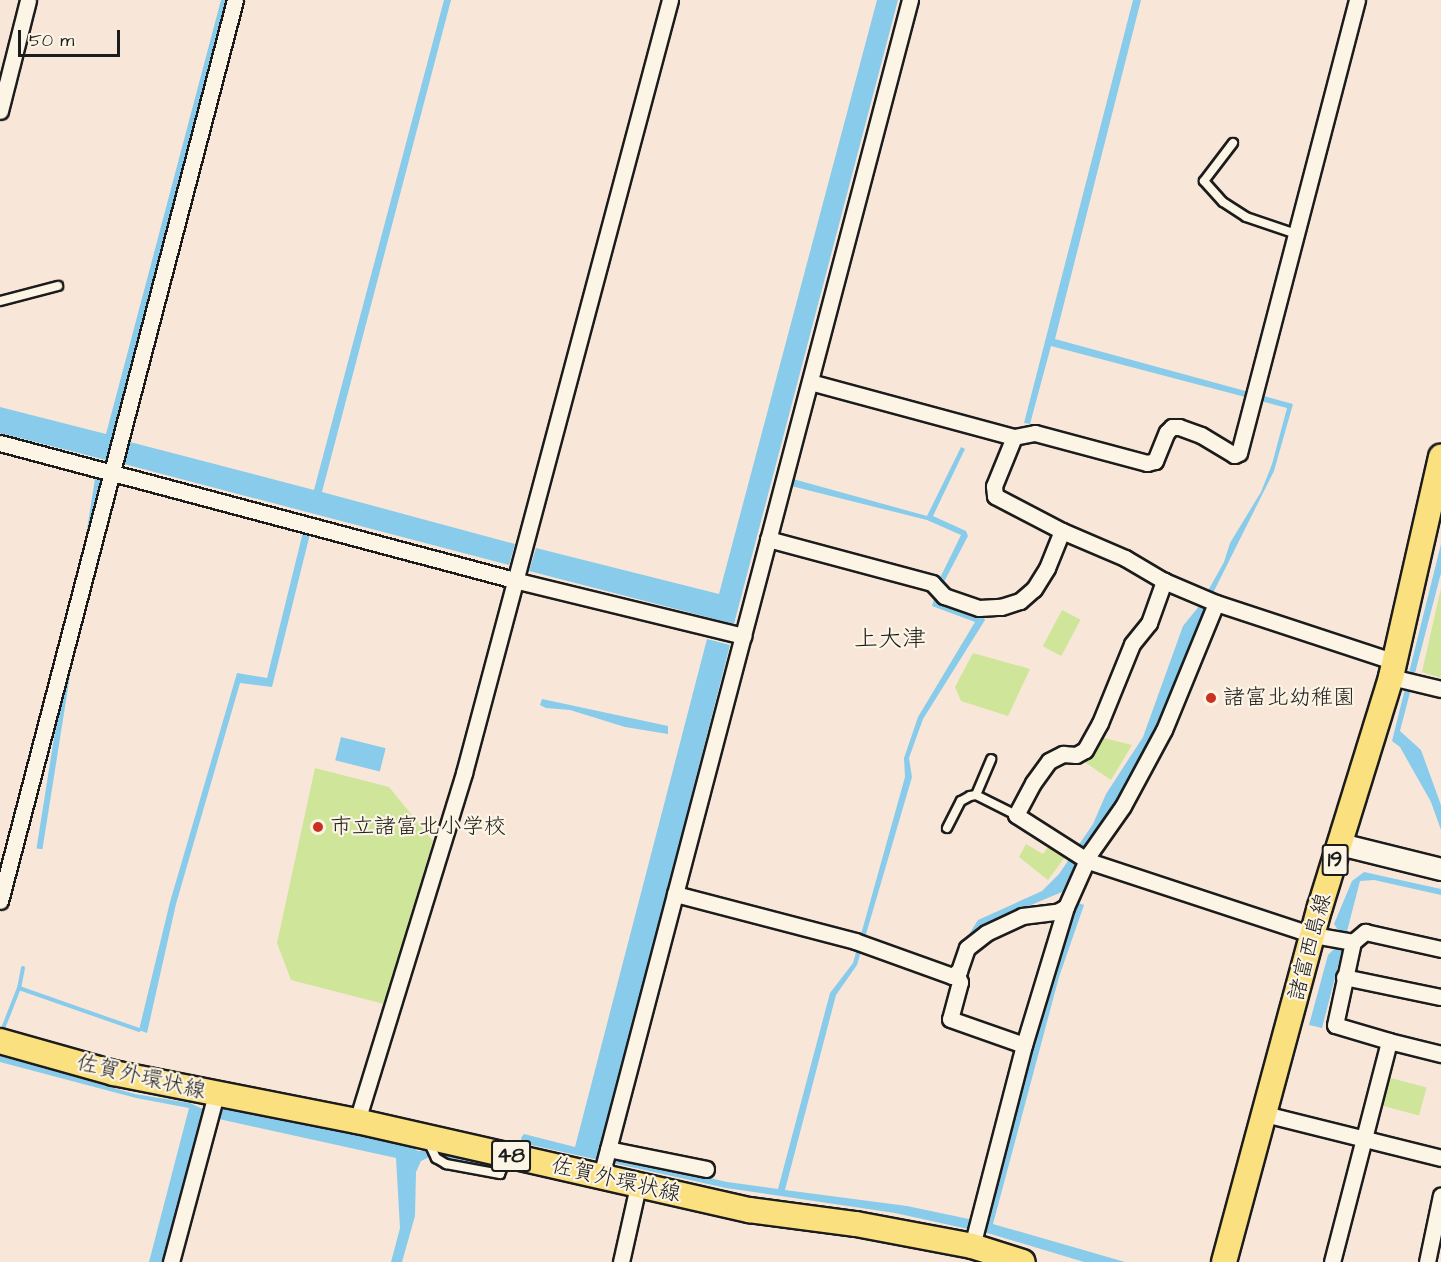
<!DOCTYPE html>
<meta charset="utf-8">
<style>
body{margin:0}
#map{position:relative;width:1441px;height:1262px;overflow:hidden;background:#f8e7d8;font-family:"Architects Daughter","Klee One",sans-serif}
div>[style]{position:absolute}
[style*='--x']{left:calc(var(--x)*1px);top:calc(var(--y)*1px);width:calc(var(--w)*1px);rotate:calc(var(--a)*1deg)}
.green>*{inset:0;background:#cee59a;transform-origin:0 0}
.water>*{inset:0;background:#89cbea;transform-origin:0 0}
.stream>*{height:4px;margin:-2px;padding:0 2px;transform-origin:2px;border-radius:2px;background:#89cbea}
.roads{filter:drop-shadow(2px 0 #1c1c1c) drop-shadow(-2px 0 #1c1c1c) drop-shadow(0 2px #1c1c1c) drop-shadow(0 -2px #1c1c1c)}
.lane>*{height:8px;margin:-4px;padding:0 4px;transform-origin:4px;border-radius:4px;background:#fcf5e5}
.street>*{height:15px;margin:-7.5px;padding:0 7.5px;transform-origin:7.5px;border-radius:7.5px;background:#fcf5e5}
.secondary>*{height:21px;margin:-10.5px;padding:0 10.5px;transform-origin:10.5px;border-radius:10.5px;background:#fcf5e5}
.primary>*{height:24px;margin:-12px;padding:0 12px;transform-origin:12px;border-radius:12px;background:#fbe080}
.dots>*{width:16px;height:16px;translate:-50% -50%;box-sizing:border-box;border:3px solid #fcf5e5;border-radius:50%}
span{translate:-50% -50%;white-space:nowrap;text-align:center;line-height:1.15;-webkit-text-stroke:4.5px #fcf5e5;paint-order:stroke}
.shield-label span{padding:2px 4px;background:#fcf5e5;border:2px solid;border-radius:4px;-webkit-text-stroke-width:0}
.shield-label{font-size:21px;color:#1c1c1c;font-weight:700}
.poi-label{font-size:22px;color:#1c1c1c}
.left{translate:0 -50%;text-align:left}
.street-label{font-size:22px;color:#1c1c1c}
.neighbourhood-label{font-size:24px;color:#1c1c1c}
.scale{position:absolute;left:18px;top:30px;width:102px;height:27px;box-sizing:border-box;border:3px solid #1c1c1c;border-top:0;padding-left:8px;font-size:18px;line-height:21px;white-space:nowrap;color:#1c1c1c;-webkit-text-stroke:4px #fcf5e5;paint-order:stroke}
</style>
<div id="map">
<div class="green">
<i style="clip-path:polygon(1441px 588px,1441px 678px,1422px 672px)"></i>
<i style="left:1062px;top:610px;width:21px;height:41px;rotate:28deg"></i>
<i style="clip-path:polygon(973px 653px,1030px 669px,1008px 716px,961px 701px,955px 687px)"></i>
<i style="clip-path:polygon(1100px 737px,1132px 745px,1111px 780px,1083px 761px)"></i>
<i style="clip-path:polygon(315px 768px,389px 787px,433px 841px,384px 1004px,291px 980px,277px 943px)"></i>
<i style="clip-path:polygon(1026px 844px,1043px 854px,1049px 846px,1065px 857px,1048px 880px,1019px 857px)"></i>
<i style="left:1387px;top:1077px;width:41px;height:29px;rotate:15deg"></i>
</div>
<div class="water">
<i style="clip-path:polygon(221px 0,227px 0,106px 460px,0 433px,0 407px,106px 434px)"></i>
<i style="clip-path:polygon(444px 0,451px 0,322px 492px,515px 544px,509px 565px,124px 464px,130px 442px,314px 490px)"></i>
<i style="clip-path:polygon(877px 0,898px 0,734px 624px,529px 571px,536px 548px,719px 594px)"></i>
<i style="clip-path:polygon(1133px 0,1141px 0,1055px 339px,1293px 404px,1274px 471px,1206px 607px,1203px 621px,1166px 711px,1119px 802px,1081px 853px,1062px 892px,981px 926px,971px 937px,968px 936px,978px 920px,1042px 891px,1059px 874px,1093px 824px,1106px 794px,1143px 737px,1183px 626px,1200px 605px,1224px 562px,1230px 543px,1261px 492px,1272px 464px,1287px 408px,1051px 346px,1030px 424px,1024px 423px)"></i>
<i style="clip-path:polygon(961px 447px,965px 449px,933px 516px,966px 531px,968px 536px,944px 582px,939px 604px,983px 616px,985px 620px,923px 719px,909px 758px,912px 777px,857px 965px,836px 995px,785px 1190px,907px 1206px,988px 1223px,1052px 977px,1078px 903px,1084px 905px,1059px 977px,993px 1224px,1125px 1262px,1084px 1262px,991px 1234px,895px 1213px,726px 1188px,522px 1143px,521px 1138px,524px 1134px,575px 1147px,707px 639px,730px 645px,600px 1152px,727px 1182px,778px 1189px,830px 993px,853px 963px,905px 777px,904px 758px,918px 717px,975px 622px,932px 606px,940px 578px,961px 535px,927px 520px,791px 486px,793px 479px,927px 516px)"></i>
<i style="left:95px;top:479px;width:6px;height:374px;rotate:9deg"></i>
<i style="clip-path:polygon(303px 532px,310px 534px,272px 687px,240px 683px,176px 904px,147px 1033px,139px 1030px,170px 902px,237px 673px,267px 678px)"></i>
<i style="clip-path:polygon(1441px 544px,1441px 573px,1400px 731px,1421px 750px,1441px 805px,1441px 830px,1431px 802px,1400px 747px,1392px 741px)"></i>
<i style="clip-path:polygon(542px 699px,668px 726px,668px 734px,625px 727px,570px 710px,546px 708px,540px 705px)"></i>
<i style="left:341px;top:737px;width:46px;height:24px;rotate:14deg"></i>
<i style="clip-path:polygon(1364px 872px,1441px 889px,1441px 895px,1374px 880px,1360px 881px,1322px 1028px,1309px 1025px,1328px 955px,1336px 947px,1340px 933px,1334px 924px,1352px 881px)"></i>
<i style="clip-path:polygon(0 1056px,135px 1094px,190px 1103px,203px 1109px,221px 1111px,222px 1107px,414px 1144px,417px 1151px,443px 1151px,487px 1160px,490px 1168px,441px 1156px,429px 1157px,421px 1161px,416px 1172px,415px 1216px,402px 1262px,391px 1262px,400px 1228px,396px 1158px,219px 1119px,219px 1115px,202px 1112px,163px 1262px,149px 1262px,189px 1108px,136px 1098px,0 1062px)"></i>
</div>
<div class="stream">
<i style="--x:23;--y:968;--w:20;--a:101"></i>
<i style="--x:19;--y:988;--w:127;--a:19.3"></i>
<i style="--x:4;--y:1026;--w:41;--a:-68.5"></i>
</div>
<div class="roads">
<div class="lane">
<i style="--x:1233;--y:143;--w:48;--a:127.3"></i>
<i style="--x:1204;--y:181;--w:28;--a:48"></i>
<i style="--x:1223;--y:202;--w:27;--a:33"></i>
<i style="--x:1246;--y:217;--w:53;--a:18.8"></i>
<i style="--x:0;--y:301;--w:60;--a:-14.5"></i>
<i style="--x:976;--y:795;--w:39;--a:-67"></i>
<i style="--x:947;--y:828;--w:30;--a:-63"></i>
<i style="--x:961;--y:801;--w:10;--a:-29"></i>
<i style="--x:970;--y:796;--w:6;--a:-9"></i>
<i style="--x:976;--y:795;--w:45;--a:26.6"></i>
<i style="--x:428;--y:1141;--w:19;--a:65"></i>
<i style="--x:436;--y:1158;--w:12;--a:31"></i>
<i style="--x:446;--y:1164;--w:55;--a:10.5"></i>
<i style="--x:500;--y:1174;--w:16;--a:-68"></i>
</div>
<div class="street">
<i style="--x:0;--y:111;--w:114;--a:-75.8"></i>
<i style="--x:810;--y:382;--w:211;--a:15.1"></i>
<i style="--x:1014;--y:437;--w:21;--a:-11"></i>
<i style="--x:1035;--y:433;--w:116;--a:15"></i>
<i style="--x:1147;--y:463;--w:8;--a:-14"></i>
<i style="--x:1155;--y:461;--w:31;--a:-68"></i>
<i style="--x:1167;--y:432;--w:7;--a:-45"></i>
<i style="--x:1172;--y:427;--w:7;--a:0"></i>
<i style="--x:1179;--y:427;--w:23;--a:20"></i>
<i style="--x:1201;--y:435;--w:39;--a:31"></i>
<i style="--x:1234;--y:455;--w:5;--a:-22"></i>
<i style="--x:1239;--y:453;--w:468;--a:-75.4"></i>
<i style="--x:1014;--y:437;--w:53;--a:112.2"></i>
<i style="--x:994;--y:486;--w:10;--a:84"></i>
<i style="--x:995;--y:496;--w:76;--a:27.6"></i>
<i style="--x:1062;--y:531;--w:69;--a:23.2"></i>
<i style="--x:1125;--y:558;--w:45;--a:30.5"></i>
<i style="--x:0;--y:443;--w:536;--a:14.92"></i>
<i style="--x:518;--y:581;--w:232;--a:13.7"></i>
<i style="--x:768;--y:539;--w:170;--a:15"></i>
<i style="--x:932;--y:583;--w:18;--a:47"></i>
<i style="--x:944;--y:596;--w:37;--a:19"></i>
<i style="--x:979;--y:608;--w:22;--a:-3"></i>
<i style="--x:1001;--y:607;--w:20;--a:-18"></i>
<i style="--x:1020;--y:601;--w:18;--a:-41"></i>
<i style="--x:1034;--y:589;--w:25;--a:-58"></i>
<i style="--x:1047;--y:568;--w:40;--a:-68"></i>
<i style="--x:1391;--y:677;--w:51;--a:13.5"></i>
<i style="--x:675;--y:894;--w:186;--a:14.6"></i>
<i style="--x:855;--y:941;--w:103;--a:19.8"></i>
<i style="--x:952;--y:976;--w:9;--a:-36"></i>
<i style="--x:959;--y:971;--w:24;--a:-71"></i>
<i style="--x:967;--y:948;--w:24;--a:-38"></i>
<i style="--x:986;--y:933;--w:40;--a:-25"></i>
<i style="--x:1022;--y:916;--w:35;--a:-7"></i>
<i style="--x:1057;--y:912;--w:10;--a:-29"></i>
<i style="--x:0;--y:901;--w:931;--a:-75.38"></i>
<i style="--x:1353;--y:942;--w:41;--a:-170.1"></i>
<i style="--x:1313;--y:935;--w:237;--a:-161.8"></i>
<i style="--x:1088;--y:861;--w:85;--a:-147.4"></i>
<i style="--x:1016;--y:815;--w:36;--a:-62"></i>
<i style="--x:1033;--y:783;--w:27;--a:-54"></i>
<i style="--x:1049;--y:761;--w:16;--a:-27"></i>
<i style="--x:1063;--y:754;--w:13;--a:4"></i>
<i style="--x:1076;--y:755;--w:10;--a:-29"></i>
<i style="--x:1085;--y:750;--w:31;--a:-61"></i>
<i style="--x:1100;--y:723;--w:85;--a:-67.9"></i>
<i style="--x:1132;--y:644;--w:27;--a:-51"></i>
<i style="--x:1149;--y:623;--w:45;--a:-70.3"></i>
<i style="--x:1164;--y:581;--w:56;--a:22.9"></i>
<i style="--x:1216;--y:603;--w:188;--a:18.2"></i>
<i style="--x:956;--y:973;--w:10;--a:66"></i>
<i style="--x:960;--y:982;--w:38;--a:105"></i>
<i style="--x:950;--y:1019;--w:78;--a:19.4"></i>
<i style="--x:1344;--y:977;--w:99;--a:11.7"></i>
<i style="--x:1389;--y:1041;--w:56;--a:-163.5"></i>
<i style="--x:1335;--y:1025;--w:85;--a:-77.8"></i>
<i style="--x:1353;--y:942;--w:16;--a:-40"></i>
<i style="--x:1365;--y:932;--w:78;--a:12.6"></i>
<i style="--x:1265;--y:1114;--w:181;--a:14"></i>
<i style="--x:357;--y:1121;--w:364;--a:-72.9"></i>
<i style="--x:464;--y:773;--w:800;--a:-75.08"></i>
<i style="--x:608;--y:1149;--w:100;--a:11.5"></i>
<i style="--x:601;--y:1176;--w:1216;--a:-75.28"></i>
<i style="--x:972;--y:1246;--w:208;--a:-75.5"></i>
<i style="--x:1024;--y:1045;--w:144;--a:-73.1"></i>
<i style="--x:1066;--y:907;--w:59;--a:-66"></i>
<i style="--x:1090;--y:853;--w:57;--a:-54.9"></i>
<i style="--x:1123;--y:806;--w:86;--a:-61.7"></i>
<i style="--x:1164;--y:730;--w:137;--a:-67.7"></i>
<i style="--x:171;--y:1262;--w:174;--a:-75"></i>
<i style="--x:621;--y:1262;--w:78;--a:-77.4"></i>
<i style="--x:1332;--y:1262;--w:228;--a:-75.5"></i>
<i style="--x:1389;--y:1041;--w:54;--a:14"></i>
<i style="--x:1427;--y:1262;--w:68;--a:-78.2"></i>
</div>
<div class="secondary">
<i style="--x:1340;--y:844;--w:104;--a:13.9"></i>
</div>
<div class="primary">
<i style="--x:0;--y:1041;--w:118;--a:15.7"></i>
<i style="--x:114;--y:1073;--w:248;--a:11.2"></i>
<i style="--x:357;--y:1121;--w:402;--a:12.8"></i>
<i style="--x:749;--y:1210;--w:108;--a:7.5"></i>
<i style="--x:856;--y:1224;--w:118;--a:10.7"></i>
<i style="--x:972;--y:1246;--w:53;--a:17.4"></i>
<i style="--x:1224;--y:1262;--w:368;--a:-74.9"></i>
<i style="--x:1320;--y:907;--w:241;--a:-72.8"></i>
<i style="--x:1391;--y:677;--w:226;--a:-77.2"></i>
</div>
</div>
<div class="dots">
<i style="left:1211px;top:698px;background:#c8321e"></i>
<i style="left:318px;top:827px;background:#c8321e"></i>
</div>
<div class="shield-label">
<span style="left:1335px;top:860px">19</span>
<span style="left:511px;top:1156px">48</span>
</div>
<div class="poi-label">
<span class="left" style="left:1223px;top:698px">諸富北幼稚園</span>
<span class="left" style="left:330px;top:827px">市立諸富北小学校</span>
</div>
<div class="street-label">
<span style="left:1310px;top:947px;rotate:-75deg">諸富西島線</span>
<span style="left:141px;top:1077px;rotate:13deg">佐賀外環状線</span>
<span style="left:616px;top:1180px;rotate:13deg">佐賀外環状線</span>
</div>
<div class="neighbourhood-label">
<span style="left:890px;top:640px">上大津</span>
</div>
<div class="scale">50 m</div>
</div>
